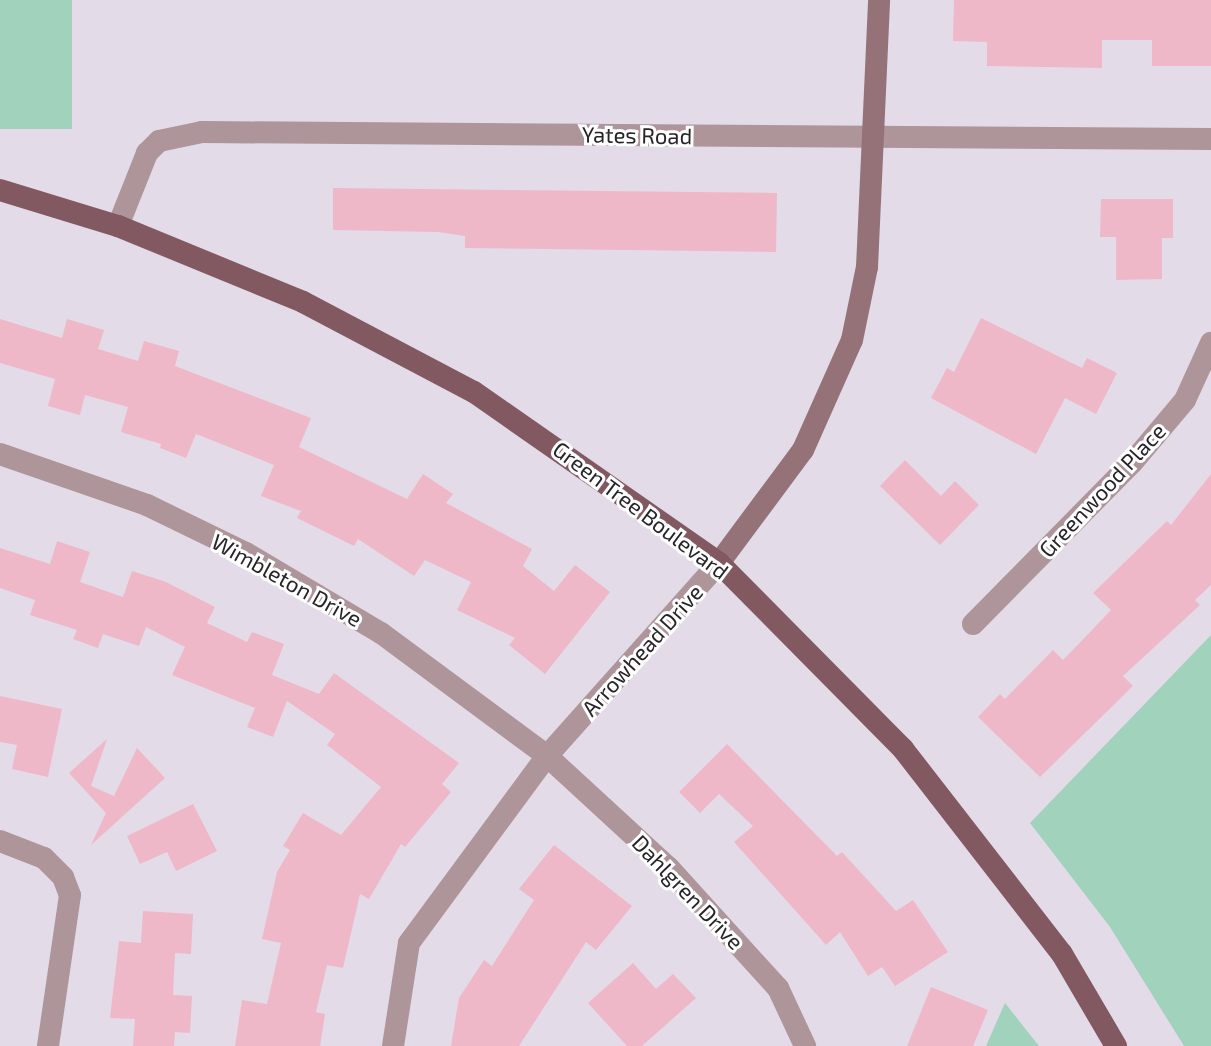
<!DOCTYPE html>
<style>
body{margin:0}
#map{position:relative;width:1211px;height:1046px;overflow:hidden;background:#e3dbe7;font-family:"Exo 2",sans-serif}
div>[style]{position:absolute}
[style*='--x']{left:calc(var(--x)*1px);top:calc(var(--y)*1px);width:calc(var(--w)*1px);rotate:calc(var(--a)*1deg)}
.green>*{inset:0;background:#a1d2bb;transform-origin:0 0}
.building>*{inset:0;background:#efb8c8}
.minor>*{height:22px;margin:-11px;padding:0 11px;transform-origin:11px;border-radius:11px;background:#ae9599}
.tertiary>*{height:22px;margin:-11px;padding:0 11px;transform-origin:11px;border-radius:11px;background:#ae9599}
.secondary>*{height:22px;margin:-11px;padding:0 11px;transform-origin:11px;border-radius:11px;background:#957278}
.primary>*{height:22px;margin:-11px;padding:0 11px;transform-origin:11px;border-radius:11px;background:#825861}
span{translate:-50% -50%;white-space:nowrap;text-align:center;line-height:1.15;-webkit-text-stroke:6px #fff;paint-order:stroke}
.street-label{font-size:22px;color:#272428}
</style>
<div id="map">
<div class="green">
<i style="left:0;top:0;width:72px;height:129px"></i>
<i style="clip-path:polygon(1211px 635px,1211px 1046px,1184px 1046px,1110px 927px,1030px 823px)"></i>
<i style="clip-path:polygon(1005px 1003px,1039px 1046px,986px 1046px)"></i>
</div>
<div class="building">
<i style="clip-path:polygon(954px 0,1211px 0,1211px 66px,1152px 66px,1152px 40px,1102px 40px,1102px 68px,987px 66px,987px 42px,953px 41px)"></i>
<i style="clip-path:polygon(333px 188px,777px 193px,776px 252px,465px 248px,465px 236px,438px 232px,333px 230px)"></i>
<i style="clip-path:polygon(1101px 199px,1173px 199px,1173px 238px,1162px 238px,1162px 279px,1116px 280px,1116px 237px,1100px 237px)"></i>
<i style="clip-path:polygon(981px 318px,1082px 368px,1087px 358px,1117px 373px,1096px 414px,1065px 398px,1036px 454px,931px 398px,947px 368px,954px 372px)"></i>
<i style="clip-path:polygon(0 319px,62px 338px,67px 319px,104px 330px,98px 349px,138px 361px,144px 341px,179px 351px,175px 366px,311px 418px,299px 447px,407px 499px,423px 474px,453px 494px,446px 503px,532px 549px,523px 566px,554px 591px,575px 565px,610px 592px,545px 674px,509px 645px,515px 638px,457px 610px,471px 582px,425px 560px,414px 576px,358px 539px,354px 546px,297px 518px,301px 511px,261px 496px,274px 465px,196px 434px,186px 458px,160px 448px,161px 444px,121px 432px,128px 407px,85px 395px,80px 415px,48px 406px,55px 379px,0 363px)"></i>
<i style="clip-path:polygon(905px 460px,941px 496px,955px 481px,979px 505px,940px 545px,880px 486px)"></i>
<i style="clip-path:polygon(1211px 474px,1211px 585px,1195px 600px,1200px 605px,1123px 676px,1133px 686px,1040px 777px,978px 717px,1000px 694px,1005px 699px,1053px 650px,1063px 660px,1093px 629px,1111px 610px,1093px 593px,1167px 521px,1171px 525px)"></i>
<i style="clip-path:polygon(57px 541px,90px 552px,80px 582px,123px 597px,132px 571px,166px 582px,215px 607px,207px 623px,247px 642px,252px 632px,284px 644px,272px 675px,319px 694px,334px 673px,459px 763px,442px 784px,451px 792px,405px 847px,401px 844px,369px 899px,360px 894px,343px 968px,327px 965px,316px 1012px,325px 1014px,320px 1046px,235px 1046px,242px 1000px,267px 1004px,281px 943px,262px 939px,277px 872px,290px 850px,283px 846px,303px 813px,341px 835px,381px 787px,327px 745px,335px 734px,287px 701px,273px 737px,247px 727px,255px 708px,172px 675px,185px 647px,146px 627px,139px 646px,103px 634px,98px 648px,73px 639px,77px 630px,30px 615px,35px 600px,0 588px,0 548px,50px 564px)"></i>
<i style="clip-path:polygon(0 696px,62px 709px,48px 777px,12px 769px,17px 745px,0 742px)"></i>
<i style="clip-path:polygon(107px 739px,91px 786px,114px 796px,137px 748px,165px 778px,91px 845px,106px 813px,69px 773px)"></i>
<i style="clip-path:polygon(727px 744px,837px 856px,842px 852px,896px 911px,913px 900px,948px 952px,895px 986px,882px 967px,868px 976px,840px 932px,826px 945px,734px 842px,753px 826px,719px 794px,700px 813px,679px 792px)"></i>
<i style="clip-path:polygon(193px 804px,217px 851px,176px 871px,167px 852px,140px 864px,127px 836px)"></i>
<i style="clip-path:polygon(554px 845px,632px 906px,596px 950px,586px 942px,519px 1046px,451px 1046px,459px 998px,484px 960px,492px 966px,534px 900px,519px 889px)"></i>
<i style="clip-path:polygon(143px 911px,193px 914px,191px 954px,175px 953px,173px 995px,192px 996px,190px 1033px,175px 1032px,174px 1046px,133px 1046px,135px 1019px,110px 1018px,119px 941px,141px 943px)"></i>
<i style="clip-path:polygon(633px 963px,656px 989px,673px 974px,696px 998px,642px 1046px,627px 1046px,588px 1003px)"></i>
<i style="clip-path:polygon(931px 987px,988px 1010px,973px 1046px,907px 1046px)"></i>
</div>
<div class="minor">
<i style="--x:0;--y:454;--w:156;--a:19.1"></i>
<i style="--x:147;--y:505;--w:110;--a:25.9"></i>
<i style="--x:246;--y:553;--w:157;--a:30.7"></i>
<i style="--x:381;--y:633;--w:207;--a:36.5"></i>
<i style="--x:547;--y:756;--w:166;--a:42.6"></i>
<i style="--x:669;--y:868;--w:162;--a:47.8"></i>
<i style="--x:778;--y:988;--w:64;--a:65"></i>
<i style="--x:973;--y:624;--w:226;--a:-45.4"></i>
<i style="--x:1132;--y:463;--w:82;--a:-49.9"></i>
<i style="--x:1185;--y:400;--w:63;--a:-65.5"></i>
<i style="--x:0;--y:841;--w:47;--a:21.1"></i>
<i style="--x:44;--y:858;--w:27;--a:45"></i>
<i style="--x:63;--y:877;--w:19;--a:69"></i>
<i style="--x:70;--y:895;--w:153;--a:98.3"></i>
<i style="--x:393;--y:1046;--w:104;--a:-81.2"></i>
<i style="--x:409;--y:943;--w:232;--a:-53.6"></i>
<i style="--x:547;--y:756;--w:259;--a:-48.3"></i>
</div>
<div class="tertiary">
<i style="--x:118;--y:226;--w:79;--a:-68.3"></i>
<i style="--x:147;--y:153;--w:17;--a:-45"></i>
<i style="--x:159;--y:141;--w:44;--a:-11.8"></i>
<i style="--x:202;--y:132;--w:1009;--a:0.4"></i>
</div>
<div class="secondary">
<i style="--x:719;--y:563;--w:141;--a:-53.4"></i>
<i style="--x:803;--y:450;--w:120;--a:-66"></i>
<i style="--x:852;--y:340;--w:75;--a:-78.4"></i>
<i style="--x:867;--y:267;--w:267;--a:-87.4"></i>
</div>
<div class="primary">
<i style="--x:0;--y:190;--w:123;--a:17"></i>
<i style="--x:118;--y:226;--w:200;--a:22.3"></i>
<i style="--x:303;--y:302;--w:193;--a:27.8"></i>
<i style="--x:474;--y:392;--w:299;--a:34.9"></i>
<i style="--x:719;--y:563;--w:262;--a:45.3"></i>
<i style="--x:903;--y:749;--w:259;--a:52.2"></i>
<i style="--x:1062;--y:954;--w:107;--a:59.6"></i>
</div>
<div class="street-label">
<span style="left:637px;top:135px;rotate:1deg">Yates Road</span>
<span style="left:1102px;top:490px;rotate:-47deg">Greenwood Place</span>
<span style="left:641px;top:510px;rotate:37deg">Green Tree Boulevard</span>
<span style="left:287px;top:580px;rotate:29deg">Wimbleton Drive</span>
<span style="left:642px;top:650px;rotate:-48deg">Arrowhead Drive</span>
<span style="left:688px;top:892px;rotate:46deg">Dahlgren Drive</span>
</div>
</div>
